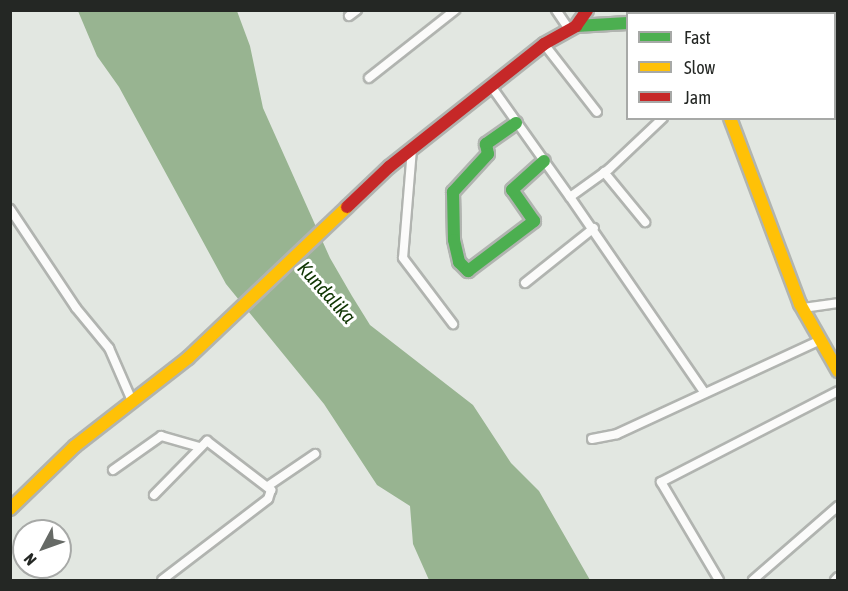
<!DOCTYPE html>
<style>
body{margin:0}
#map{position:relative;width:848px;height:591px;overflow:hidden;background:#e2e7e1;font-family:"Asap Condensed",sans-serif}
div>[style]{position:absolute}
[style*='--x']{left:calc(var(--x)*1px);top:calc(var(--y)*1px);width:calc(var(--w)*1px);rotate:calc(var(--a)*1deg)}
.water>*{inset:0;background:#98b491}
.roads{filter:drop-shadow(2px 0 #b1b4b0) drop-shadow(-2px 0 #b1b4b0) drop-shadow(0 2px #b1b4b0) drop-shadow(0 -2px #b1b4b0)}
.street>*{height:8px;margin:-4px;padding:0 4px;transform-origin:4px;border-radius:4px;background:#fbfbfa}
.fast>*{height:12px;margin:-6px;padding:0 6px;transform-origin:6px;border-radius:6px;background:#4caf50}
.slow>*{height:12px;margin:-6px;padding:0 6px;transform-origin:6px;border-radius:6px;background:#ffc107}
.jam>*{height:12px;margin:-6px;padding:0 6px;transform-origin:6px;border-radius:6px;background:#c62828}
span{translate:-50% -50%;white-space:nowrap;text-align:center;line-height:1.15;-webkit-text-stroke:6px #fff;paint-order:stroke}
.water-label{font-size:20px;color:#0f3502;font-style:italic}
.frame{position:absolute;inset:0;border:12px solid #242724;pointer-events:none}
.legend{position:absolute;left:626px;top:12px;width:210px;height:108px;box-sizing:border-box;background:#fff;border:2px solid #a7a9a7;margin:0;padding:8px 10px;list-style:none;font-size:18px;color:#242724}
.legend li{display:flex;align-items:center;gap:12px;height:30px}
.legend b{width:30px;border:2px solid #a7a9a7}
.north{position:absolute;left:12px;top:519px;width:60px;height:60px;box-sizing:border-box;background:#fff;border:2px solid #a7a9a7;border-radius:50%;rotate:229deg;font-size:16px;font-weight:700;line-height:24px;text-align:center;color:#242724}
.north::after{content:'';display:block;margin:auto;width:21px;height:27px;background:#666a66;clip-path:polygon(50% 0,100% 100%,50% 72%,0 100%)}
</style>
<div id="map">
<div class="water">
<i style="clip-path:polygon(78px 11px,237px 11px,250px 46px,263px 108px,330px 258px,352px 296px,370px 325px,473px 405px,511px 463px,539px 491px,590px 580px,429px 580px,413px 544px,410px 506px,377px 485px,324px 404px,226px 284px,119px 87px,97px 56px)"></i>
</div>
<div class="roads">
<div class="street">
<i style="--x:556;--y:10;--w:23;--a:56"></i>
<i style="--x:777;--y:10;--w:4;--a:63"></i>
<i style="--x:671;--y:14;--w:6;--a:-45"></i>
<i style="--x:349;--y:16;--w:10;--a:-37"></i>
<i style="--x:544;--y:44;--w:86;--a:52.1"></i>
<i style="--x:369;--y:78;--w:110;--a:-38.3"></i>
<i style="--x:491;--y:86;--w:136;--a:54.6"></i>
<i style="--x:570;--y:197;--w:48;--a:-35.7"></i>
<i style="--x:609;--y:169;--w:74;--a:-43.4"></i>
<i style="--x:412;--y:149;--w:109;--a:94.7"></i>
<i style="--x:403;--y:258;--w:83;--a:52.9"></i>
<i style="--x:604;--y:172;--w:65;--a:50.6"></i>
<i style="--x:570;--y:197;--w:237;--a:55.5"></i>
<i style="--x:10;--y:209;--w:119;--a:56.3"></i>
<i style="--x:76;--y:308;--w:52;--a:50.5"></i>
<i style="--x:109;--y:348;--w:58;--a:66.5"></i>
<i style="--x:525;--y:283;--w:88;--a:-38.6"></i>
<i style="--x:803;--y:308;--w:35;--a:-8"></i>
<i style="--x:592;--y:439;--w:25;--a:-11"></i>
<i style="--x:617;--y:434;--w:224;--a:-24.8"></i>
<i style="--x:113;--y:470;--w:59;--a:-35.3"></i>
<i style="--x:161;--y:436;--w:40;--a:16"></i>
<i style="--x:268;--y:486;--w:57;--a:-34.2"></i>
<i style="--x:154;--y:495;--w:76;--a:-45.5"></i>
<i style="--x:207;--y:441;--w:81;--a:37.4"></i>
<i style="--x:271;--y:490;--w:9;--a:108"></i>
<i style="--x:268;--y:499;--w:133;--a:142.6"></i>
<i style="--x:719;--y:580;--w:114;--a:-120.6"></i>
<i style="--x:661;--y:482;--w:199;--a:-27.2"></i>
<i style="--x:753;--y:580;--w:113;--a:-41"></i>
<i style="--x:835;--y:580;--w:4;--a:-45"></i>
</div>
<div class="fast">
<i style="--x:576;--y:26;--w:52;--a:-3.3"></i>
<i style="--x:516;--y:123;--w:37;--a:145"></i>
<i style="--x:486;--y:144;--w:10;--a:79"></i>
<i style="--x:488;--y:154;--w:52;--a:132.6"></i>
<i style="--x:453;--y:192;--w:48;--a:88.8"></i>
<i style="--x:454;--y:240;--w:23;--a:77"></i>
<i style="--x:459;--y:262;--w:13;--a:45"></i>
<i style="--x:468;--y:271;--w:83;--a:-37.1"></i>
<i style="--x:534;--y:221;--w:38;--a:-125"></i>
<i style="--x:512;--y:190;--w:43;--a:-42.2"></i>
</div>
<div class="slow">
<i style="--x:730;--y:118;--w:199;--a:69.4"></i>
<i style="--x:800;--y:304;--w:77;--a:60.4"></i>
<i style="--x:10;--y:509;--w:91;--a:-44.1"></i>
<i style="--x:75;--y:446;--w:143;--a:-37.9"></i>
<i style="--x:188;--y:358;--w:219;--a:-43.5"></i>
</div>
<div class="jam">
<i style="--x:347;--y:207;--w:58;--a:-43.6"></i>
<i style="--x:389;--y:167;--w:198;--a:-38.4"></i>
<i style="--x:544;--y:44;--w:37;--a:-29"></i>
<i style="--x:576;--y:26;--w:19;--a:-55"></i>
</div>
</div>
<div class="water-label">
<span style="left:327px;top:292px;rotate:48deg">Kundalika</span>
</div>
<div class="frame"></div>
<ul class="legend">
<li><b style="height:8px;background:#4caf50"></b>Fast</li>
<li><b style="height:8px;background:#ffc107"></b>Slow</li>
<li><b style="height:8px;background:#c62828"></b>Jam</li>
</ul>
<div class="north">N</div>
</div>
